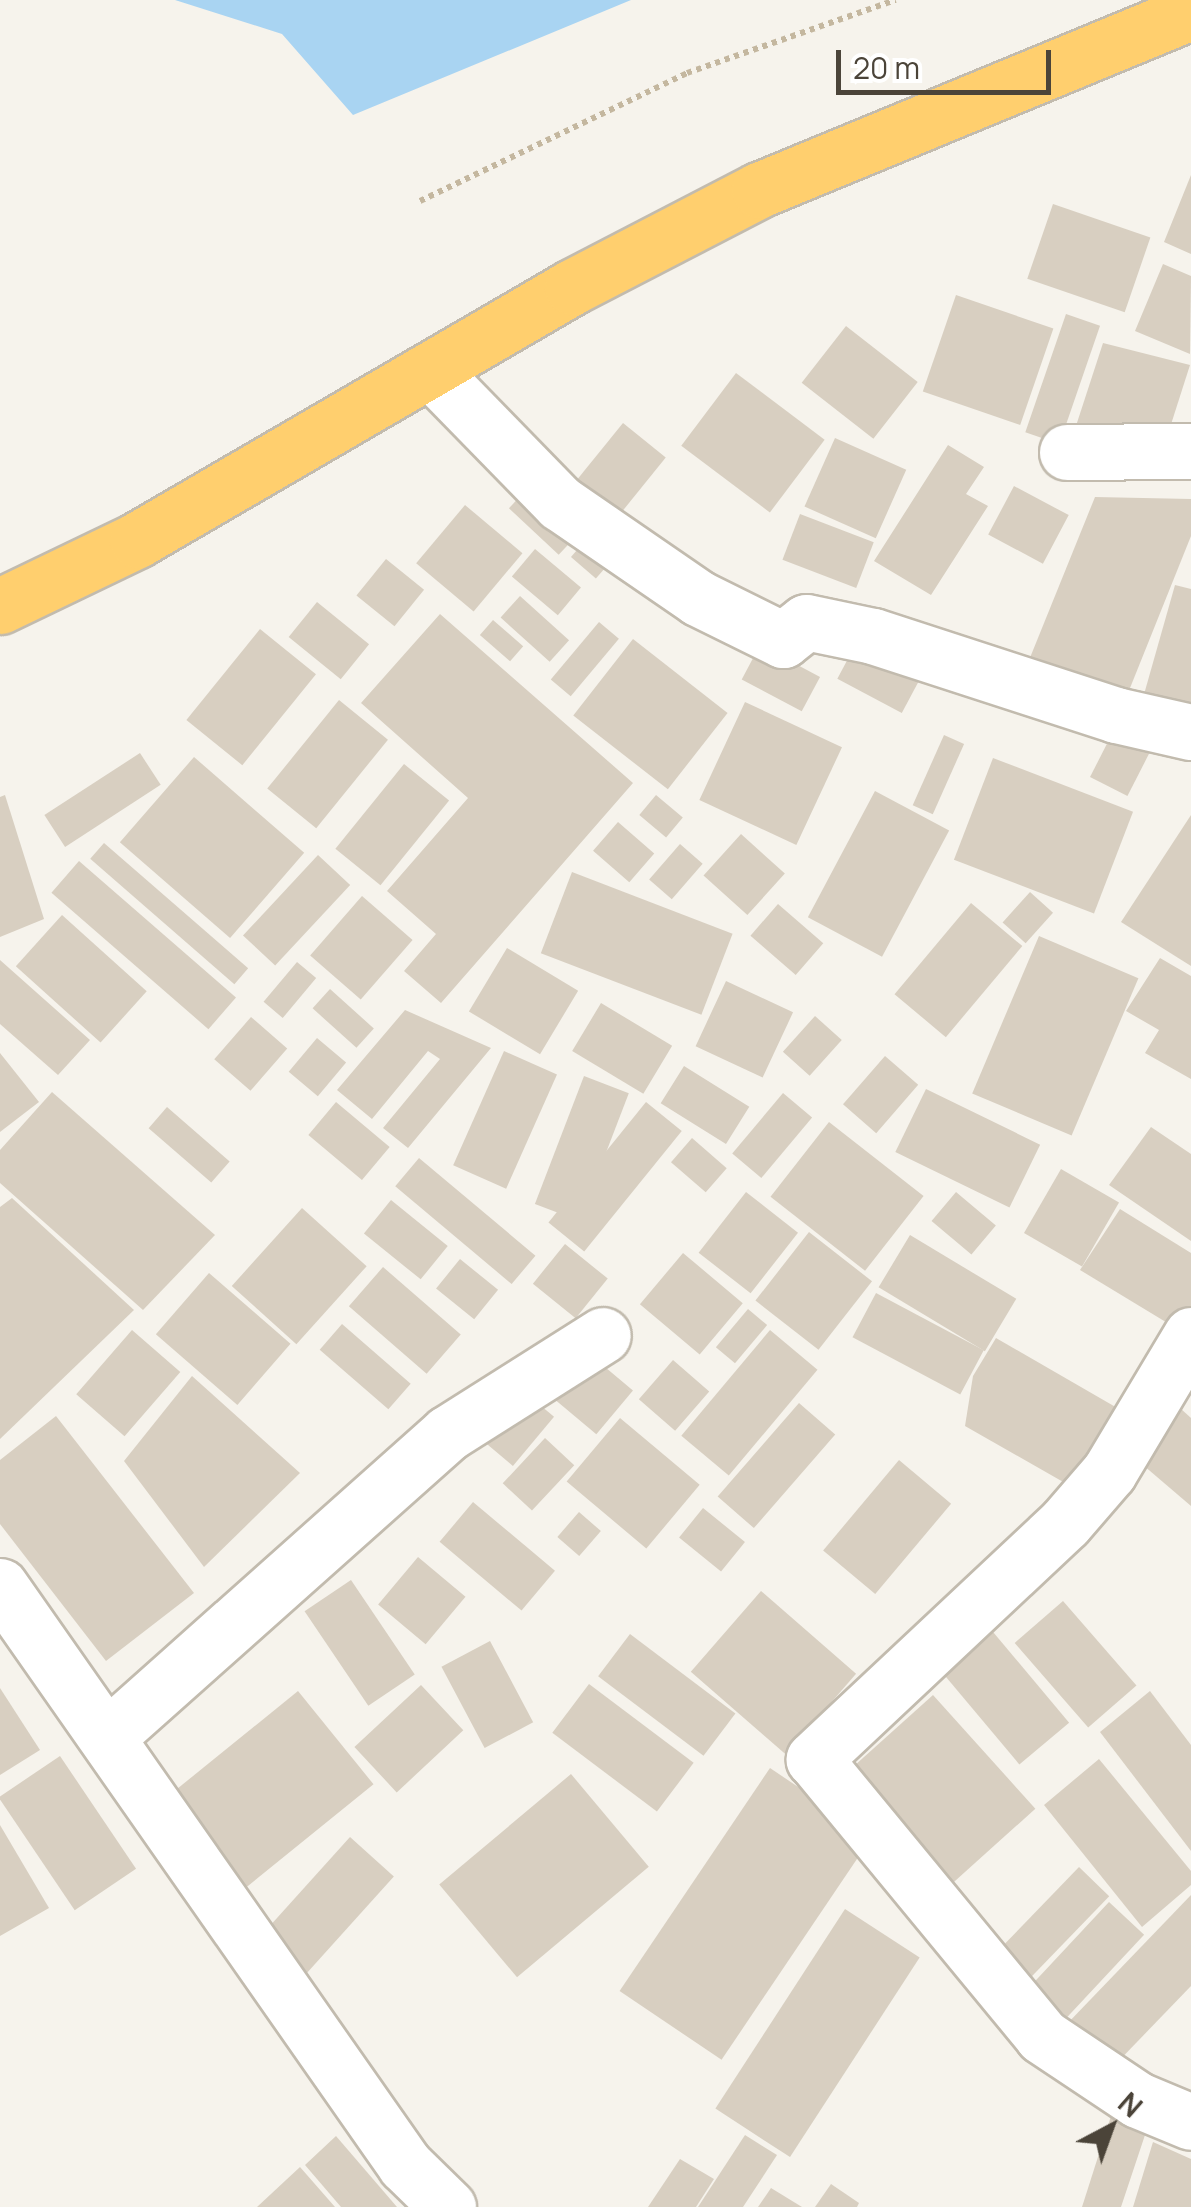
<!DOCTYPE html>
<style>
body{margin:0}
#map{position:relative;width:1191px;height:2207px;overflow:hidden;background:#f6f3ec;font-family:Manrope,sans-serif}
div>[style]{position:absolute}
[style*='--x']{left:calc(var(--x)*1px);top:calc(var(--y)*1px);width:calc(var(--w)*1px);rotate:calc(var(--a)*1deg)}
.water>*{inset:0;background:#a9d4f2}
.building>*{inset:0;background:#d8cfc1;transform-origin:0 0}
.path>*{height:6px;margin-top:-3px;transform-origin:0;background:repeating-linear-gradient(90deg,#c4b79f 0 5px,transparent 0 10px)}
.roads{filter:drop-shadow(2px 0 #c2bbae) drop-shadow(-2px 0 #c2bbae) drop-shadow(0 2px #c2bbae) drop-shadow(0 -2px #c2bbae)}
.minor>*{height:55px;margin:-27.5px;padding:0 27.5px;transform-origin:27.5px;border-radius:27.5px;background:#fff}
.highway>*{height:55px;margin:-27.5px;padding:0 27.5px;transform-origin:27.5px;border-radius:27.5px;background:#ffcf6e}
span{translate:-50% -50%;white-space:nowrap;text-align:center;line-height:1.15;-webkit-text-stroke:9px #fff;paint-order:stroke}
.north{position:absolute;left:1061px;top:2077px;width:100px;height:100px;-webkit-text-stroke:8px #fff;paint-order:stroke;rotate:41deg;font-size:28px;font-weight:700;line-height:40px;text-align:center;color:#4b4439}
.north::after{content:'';display:block;margin:auto;width:35px;height:45px;background:#4b4439;clip-path:polygon(50% 0,100% 100%,50% 72%,0 100%)}
.scale{position:absolute;left:836px;top:50px;width:215px;height:45px;box-sizing:border-box;border:5px solid #4b4439;border-top:0;padding-left:12px;font-size:30px;line-height:35px;white-space:nowrap;color:#4b4439;-webkit-text-stroke:8px #fff;paint-order:stroke}
</style>
<div id="map">
<div class="water">
<i style="clip-path:polygon(175px 0,631px 0,353px 115px,282px 34px)"></i>
</div>
<div class="building">
<i style="clip-path:polygon(1191px 175px,1191px 254px,1164px 242px)"></i>
<i style="left:1053px;top:204px;width:103px;height:79px;rotate:19deg"></i>
<i style="clip-path:polygon(1163px 264px,1191px 276px,1190px 354px,1135px 331px)"></i>
<i style="left:956px;top:295px;width:103px;height:102px;rotate:19deg"></i>
<i style="left:1066px;top:314px;width:36px;height:125px;rotate:19deg"></i>
<i style="left:846px;top:326px;width:91px;height:72px;rotate:38deg"></i>
<i style="clip-path:polygon(1103px 343px,1190px 365px,1166px 440px,1074px 432px)"></i>
<i style="left:736px;top:373px;width:111px;height:91px;rotate:37deg"></i>
<i style="left:623px;top:423px;width:55px;height:85px;rotate:39deg"></i>
<i style="left:835px;top:438px;width:78px;height:75px;rotate:24deg"></i>
<i style="clip-path:polygon(948px 445px,984px 467px,966px 494px,988px 506px,931px 595px,874px 561px)"></i>
<i style="left:1014px;top:486px;width:62px;height:55px;rotate:28deg"></i>
<i style="left:526px;top:490px;width:68px;height:25px;rotate:43deg"></i>
<i style="clip-path:polygon(1095px 497px,1191px 499px,1191px 536px,1122px 708px,1023px 675px)"></i>
<i style="left:465px;top:505px;width:75px;height:76px;rotate:40deg"></i>
<i style="left:800px;top:514px;width:79px;height:49px;rotate:21deg"></i>
<i style="left:590px;top:535px;width:33px;height:29px;rotate:41deg"></i>
<i style="left:535px;top:549px;width:60px;height:36px;rotate:40deg"></i>
<i style="left:386px;top:559px;width:49px;height:47px;rotate:39deg"></i>
<i style="clip-path:polygon(1175px 585px,1191px 589px,1191px 725px,1139px 712px)"></i>
<i style="left:520px;top:596px;width:66px;height:29px;rotate:42deg"></i>
<i style="left:317px;top:602px;width:67px;height:45px;rotate:39deg"></i>
<i style="clip-path:polygon(440px 614px,633px 783px,441px 1003px,404px 971px,436px 934px,387px 891px,468px 798px,361px 703px)"></i>
<i style="left:493px;top:620px;width:40px;height:20px;rotate:41deg"></i>
<i style="left:599px;top:622px;width:26px;height:75px;rotate:40deg"></i>
<i style="left:260px;top:629px;width:72px;height:117px;rotate:39deg"></i>
<i style="left:633px;top:639px;width:120px;height:97px;rotate:38deg"></i>
<i style="left:858px;top:640px;width:73px;height:44px;rotate:28deg"></i>
<i style="left:760px;top:645px;width:68px;height:39px;rotate:28deg"></i>
<i style="left:339px;top:700px;width:63px;height:114px;rotate:39deg"></i>
<i style="left:745px;top:702px;width:107px;height:108px;rotate:25deg"></i>
<i style="left:1115px;top:728px;width:42px;height:55px;rotate:27deg"></i>
<i style="left:944px;top:735px;width:22px;height:77px;rotate:24deg"></i>
<i style="left:140px;top:753px;width:38px;height:114px;rotate:57deg"></i>
<i style="left:194px;top:757px;width:146px;height:113px;rotate:41deg"></i>
<i style="left:993px;top:758px;width:150px;height:109px;rotate:21deg"></i>
<i style="left:404px;top:764px;width:58px;height:109px;rotate:39deg"></i>
<i style="left:875px;top:791px;width:84px;height:143px;rotate:28deg"></i>
<i style="clip-path:polygon(5px 795px,44px 919px,0 937px,0 797px)"></i>
<i style="left:656px;top:795px;width:35px;height:26px;rotate:40deg"></i>
<i style="clip-path:polygon(1191px 815px,1191px 966px,1121px 922px)"></i>
<i style="left:618px;top:822px;width:48px;height:38px;rotate:41deg"></i>
<i style="left:741px;top:834px;width:59px;height:56px;rotate:42deg"></i>
<i style="left:104px;top:843px;width:191px;height:21px;rotate:41deg"></i>
<i style="left:680px;top:844px;width:30px;height:47px;rotate:41deg"></i>
<i style="left:318px;top:855px;width:44px;height:110px;rotate:43deg"></i>
<i style="left:79px;top:861px;width:208px;height:42px;rotate:41deg"></i>
<i style="left:572px;top:872px;width:172px;height:87px;rotate:21deg"></i>
<i style="left:1030px;top:892px;width:31px;height:41px;rotate:42deg"></i>
<i style="left:362px;top:896px;width:67px;height:79px;rotate:41deg"></i>
<i style="left:971px;top:903px;width:67px;height:119px;rotate:40deg"></i>
<i style="left:778px;top:904px;width:60px;height:42px;rotate:41deg"></i>
<i style="left:62px;top:915px;width:114px;height:69px;rotate:42deg"></i>
<i style="left:1039px;top:936px;width:108px;height:171px;rotate:23deg"></i>
<i style="left:507px;top:948px;width:83px;height:74px;rotate:31deg"></i>
<i style="clip-path:polygon(1160px 958px,1191px 976px,1191px 1079px,1145px 1053px,1159px 1030px,1126px 1011px)"></i>
<i style="clip-path:polygon(0 960px,90px 1040px,58px 1075px,0 1024px)"></i>
<i style="left:297px;top:962px;width:25px;height:52px;rotate:40deg"></i>
<i style="left:726px;top:981px;width:74px;height:72px;rotate:25deg"></i>
<i style="left:330px;top:989px;width:59px;height:26px;rotate:42deg"></i>
<i style="left:601px;top:1003px;width:83px;height:56px;rotate:31deg"></i>
<i style="clip-path:polygon(405px 1010px,491px 1048px,408px 1148px,383px 1128px,440px 1059px,428px 1051px,372px 1119px,337px 1090px)"></i>
<i style="left:815px;top:1016px;width:36px;height:48px;rotate:42deg"></i>
<i style="left:251px;top:1017px;width:48px;height:56px;rotate:41deg"></i>
<i style="left:317px;top:1038px;width:38px;height:44px;rotate:40deg"></i>
<i style="left:504px;top:1051px;width:58px;height:125px;rotate:24deg"></i>
<i style="clip-path:polygon(0 1053px,39px 1102px,0 1132px)"></i>
<i style="left:885px;top:1056px;width:44px;height:64px;rotate:41deg"></i>
<i style="left:684px;top:1066px;width:77px;height:44px;rotate:32deg"></i>
<i style="left:584px;top:1076px;width:48px;height:137px;rotate:21deg"></i>
<i style="left:926px;top:1089px;width:127px;height:70px;rotate:26deg"></i>
<i style="clip-path:polygon(52px 1092px,215px 1235px,143px 1310px,0 1183px,0 1150px)"></i>
<i style="left:783px;top:1093px;width:38px;height:79px;rotate:40deg"></i>
<i style="left:336px;top:1102px;width:70px;height:43px;rotate:40deg"></i>
<i style="left:646px;top:1102px;width:46px;height:155px;rotate:39deg"></i>
<i style="left:167px;top:1107px;width:83px;height:28px;rotate:41deg"></i>
<i style="left:829px;top:1122px;width:120px;height:95px;rotate:38deg"></i>
<i style="clip-path:polygon(1151px 1127px,1191px 1154px,1191px 1241px,1109px 1185px)"></i>
<i style="left:692px;top:1138px;width:46px;height:32px;rotate:41deg"></i>
<i style="left:419px;top:1158px;width:152px;height:37px;rotate:40deg"></i>
<i style="left:1061px;top:1169px;width:67px;height:74px;rotate:30deg"></i>
<i style="left:746px;top:1192px;width:66px;height:77px;rotate:38deg"></i>
<i style="left:956px;top:1192px;width:52px;height:38px;rotate:40deg"></i>
<i style="clip-path:polygon(12px 1198px,134px 1310px,0 1439px,0 1207px)"></i>
<i style="left:391px;top:1200px;width:73px;height:43px;rotate:39deg"></i>
<i style="left:302px;top:1208px;width:87px;height:105px;rotate:42deg"></i>
<i style="clip-path:polygon(1120px 1209px,1191px 1253px,1191px 1312px,1179px 1330px,1080px 1270px)"></i>
<i style="left:809px;top:1232px;width:80px;height:87px;rotate:38deg"></i>
<i style="left:910px;top:1235px;width:124px;height:61px;rotate:31deg"></i>
<i style="left:565px;top:1244px;width:55px;height:51px;rotate:39deg"></i>
<i style="left:683px;top:1253px;width:78px;height:67px;rotate:40deg"></i>
<i style="left:460px;top:1259px;width:49px;height:38px;rotate:39deg"></i>
<i style="left:383px;top:1267px;width:103px;height:52px;rotate:41deg"></i>
<i style="left:209px;top:1273px;width:108px;height:81px;rotate:41deg"></i>
<i style="left:876px;top:1293px;width:122px;height:50px;rotate:28deg"></i>
<i style="left:748px;top:1309px;width:25px;height:50px;rotate:40deg"></i>
<i style="left:342px;top:1324px;width:91px;height:34px;rotate:41deg"></i>
<i style="left:132px;top:1330px;width:64px;height:85px;rotate:41deg"></i>
<i style="left:770px;top:1330px;width:62px;height:138px;rotate:40deg"></i>
<i style="clip-path:polygon(996px 1338px,1119px 1409px,1072px 1487px,965px 1426px,973px 1376px)"></i>
<i style="left:587px;top:1352px;width:60px;height:57px;rotate:40deg"></i>
<i style="left:673px;top:1360px;width:48px;height:52px;rotate:41deg"></i>
<i style="clip-path:polygon(192px 1376px,300px 1473px,204px 1567px,124px 1461px)"></i>
<i style="left:528px;top:1395px;width:34px;height:64px;rotate:40deg"></i>
<i style="left:799px;top:1403px;width:48px;height:124px;rotate:41deg"></i>
<i style="clip-path:polygon(1180px 1408px,1191px 1418px,1191px 1506px,1136px 1459px)"></i>
<i style="clip-path:polygon(56px 1416px,194px 1593px,106px 1661px,0 1524px,0 1460px)"></i>
<i style="left:620px;top:1418px;width:104px;height:83px;rotate:40deg"></i>
<i style="left:545px;top:1438px;width:40px;height:62px;rotate:43deg"></i>
<i style="left:899px;top:1460px;width:68px;height:118px;rotate:40deg"></i>
<i style="left:473px;top:1502px;width:107px;height:52px;rotate:40deg"></i>
<i style="left:703px;top:1508px;width:54px;height:38px;rotate:39deg"></i>
<i style="left:579px;top:1512px;width:29px;height:33px;rotate:41deg"></i>
<i style="left:418px;top:1557px;width:62px;height:62px;rotate:40deg"></i>
<i style="left:351px;top:1580px;width:114px;height:56px;rotate:56deg"></i>
<i style="left:761px;top:1591px;width:126px;height:107px;rotate:41deg"></i>
<i style="left:1063px;top:1601px;width:112px;height:64px;rotate:49deg"></i>
<i style="left:983px;top:1620px;width:134px;height:65px;rotate:50deg"></i>
<i style="left:630px;top:1634px;width:132px;height:53px;rotate:37deg"></i>
<i style="left:490px;top:1641px;width:92px;height:55px;rotate:62deg"></i>
<i style="left:589px;top:1684px;width:131px;height:61px;rotate:37deg"></i>
<i style="left:421px;top:1685px;width:62px;height:91px;rotate:47deg"></i>
<i style="clip-path:polygon(0 1688px,40px 1750px,0 1775px)"></i>
<i style="left:298px;top:1691px;width:120px;height:172px;rotate:51deg"></i>
<i style="clip-path:polygon(1150px 1691px,1191px 1745px,1191px 1851px,1100px 1732px)"></i>
<i style="left:933px;top:1695px;width:153px;height:116px;rotate:48deg"></i>
<i style="left:60px;top:1756px;width:136px;height:74px;rotate:56deg"></i>
<i style="clip-path:polygon(1099px 1759px,1191px 1871px,1191px 1885px,1142px 1927px,1044px 1805px)"></i>
<i style="left:770px;top:1768px;width:123px;height:269px;rotate:34deg"></i>
<i style="left:571px;top:1774px;width:121px;height:172px;rotate:50deg"></i>
<i style="clip-path:polygon(0 1825px,49px 1908px,0 1936px)"></i>
<i style="left:350px;top:1837px;width:59px;height:135px;rotate:42deg"></i>
<i style="left:1079px;top:1867px;width:42px;height:120px;rotate:44deg"></i>
<i style="clip-path:polygon(1191px 1895px,1191px 1986px,1110px 2070px,1065px 2026px)"></i>
<i style="left:1109px;top:1902px;width:48px;height:114px;rotate:43deg"></i>
<i style="left:845px;top:1909px;width:89px;height:238px;rotate:33deg"></i>
<i style="clip-path:polygon(1112px 2113px,1149px 2123px,1121px 2207px,1082px 2207px)"></i>
<i style="clip-path:polygon(745px 2135px,777px 2155px,743px 2207px,698px 2207px)"></i>
<i style="clip-path:polygon(336px 2136px,397px 2207px,341px 2207px,305px 2165px)"></i>
<i style="clip-path:polygon(1153px 2142px,1191px 2159px,1191px 2207px,1133px 2207px)"></i>
<i style="clip-path:polygon(680px 2159px,714px 2179px,696px 2207px,648px 2207px)"></i>
<i style="clip-path:polygon(300px 2167px,335px 2207px,257px 2207px)"></i>
<i style="clip-path:polygon(831px 2184px,859px 2203px,857px 2207px,815px 2207px)"></i>
<i style="clip-path:polygon(771px 2188px,802px 2207px,758px 2207px)"></i>
</div>
<div class="path">
<i style="--x:420;--y:201;--w:296;--a:-25.6"></i>
<i style="--x:687;--y:73;--w:221;--a:-19.3"></i>
</div>
<div class="roads">
<div class="minor">
<i style="--x:432;--y:372;--w:183;--a:45.7"></i>
<i style="--x:560;--y:503;--w:168;--a:34.5"></i>
<i style="--x:698;--y:598;--w:95;--a:26.3"></i>
<i style="--x:783;--y:640;--w:29;--a:-38"></i>
<i style="--x:806;--y:622;--w:68;--a:11.8"></i>
<i style="--x:873;--y:636;--w:256;--a:18"></i>
<i style="--x:1116;--y:715;--w:77;--a:12.8"></i>
<i style="--x:1067;--y:452;--w:124;--a:-0.5"></i>
<i style="--x:1191;--y:1335;--w:160;--a:120.9"></i>
<i style="--x:1109;--y:1472;--w:67;--a:130.8"></i>
<i style="--x:1065;--y:1523;--w:345;--a:136.8"></i>
<i style="--x:814;--y:1759;--w:359;--a:50.5"></i>
<i style="--x:1042;--y:2036;--w:115;--a:33.7"></i>
<i style="--x:1138;--y:2100;--w:57;--a:22.5"></i>
<i style="--x:0;--y:1586;--w:707;--a:55.03"></i>
<i style="--x:405;--y:2165;--w:60;--a:44.3"></i>
<i style="--x:108;--y:1736;--w:455;--a:-41.7"></i>
<i style="--x:448;--y:1433;--w:183;--a:-32.3"></i>
</div>
<div class="highway">
<i style="--x:0;--y:606;--w:152;--a:-25.7"></i>
<i style="--x:137;--y:540;--w:503;--a:-30.18"></i>
<i style="--x:572;--y:287;--w:211;--a:-27.4"></i>
<i style="--x:759;--y:190;--w:467;--a:-22.4"></i>
</div>
</div>
<div class="north">N</div>
<div class="scale">20 m</div>
</div>
